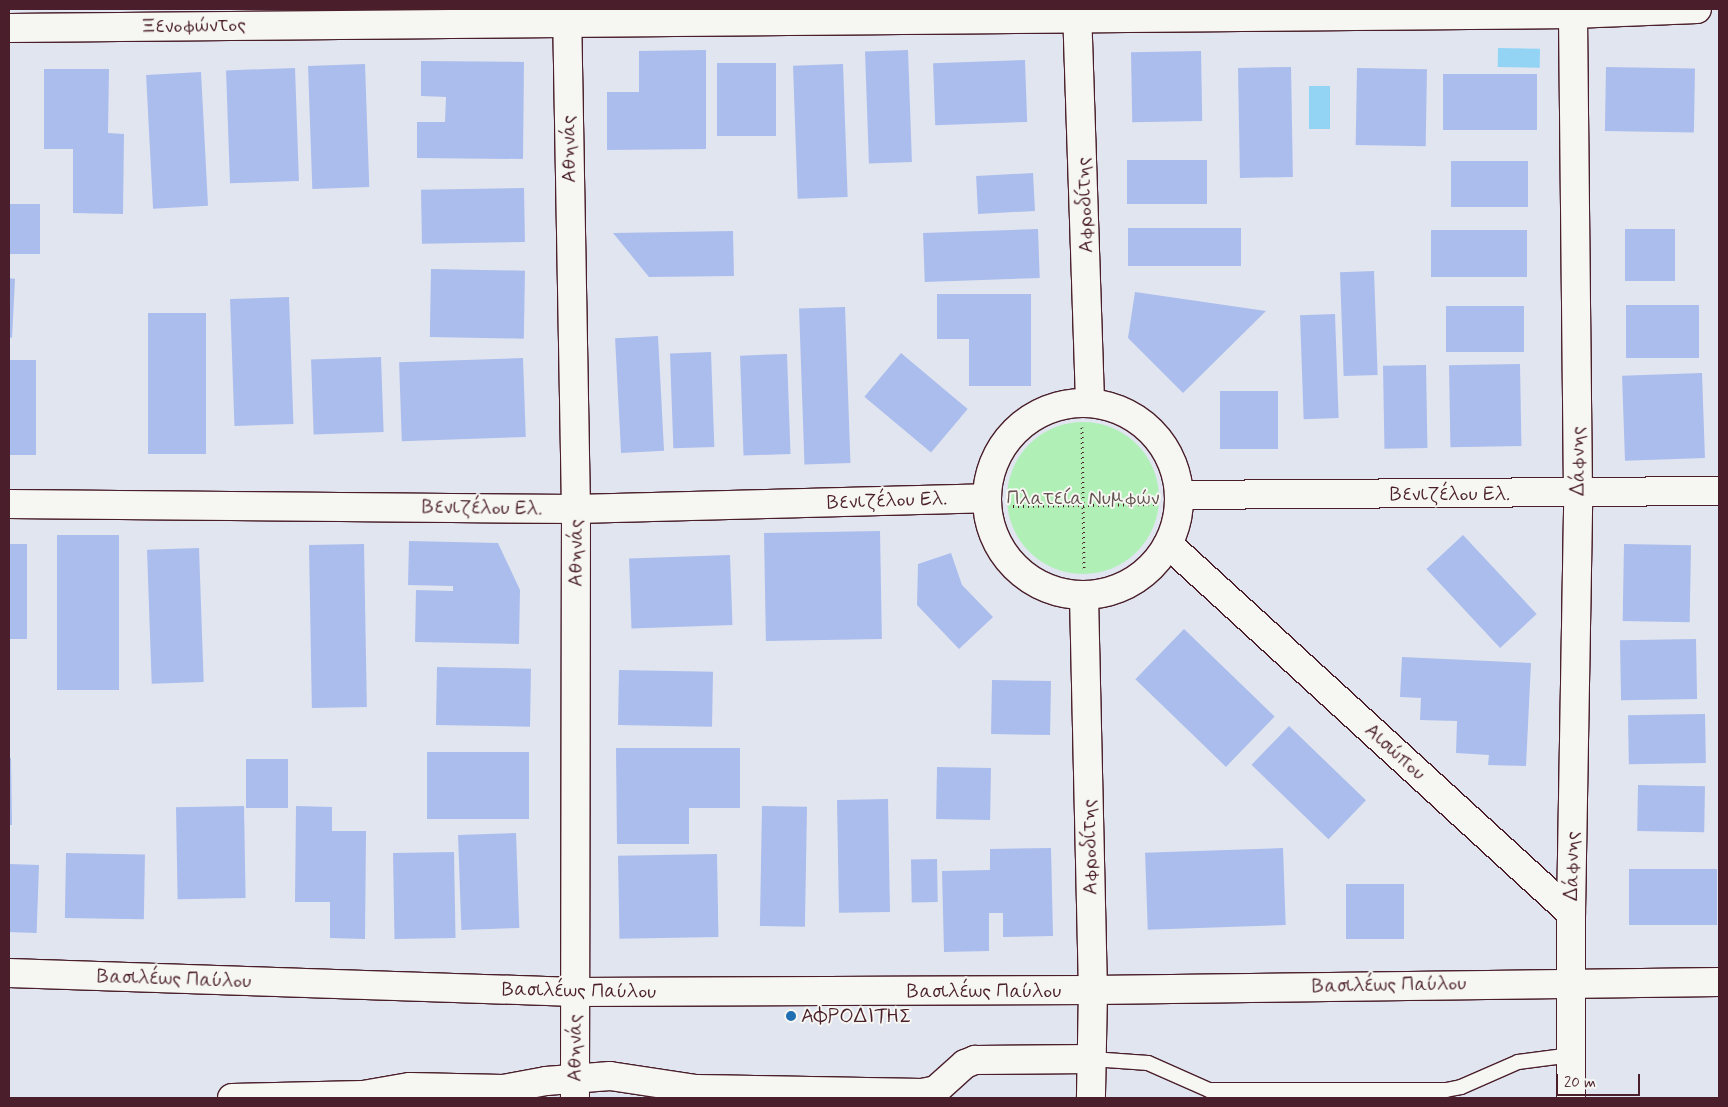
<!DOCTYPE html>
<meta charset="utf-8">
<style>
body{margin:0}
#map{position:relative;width:1728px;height:1107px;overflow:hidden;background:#e0e5f0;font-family:Mynerve,sans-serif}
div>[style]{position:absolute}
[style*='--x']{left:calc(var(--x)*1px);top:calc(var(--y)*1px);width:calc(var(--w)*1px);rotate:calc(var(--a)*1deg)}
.green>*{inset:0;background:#b0f0b7}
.round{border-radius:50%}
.water>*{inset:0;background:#93d4f5;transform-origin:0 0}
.building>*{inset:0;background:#abbdec;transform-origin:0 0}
.path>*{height:3px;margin-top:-1.5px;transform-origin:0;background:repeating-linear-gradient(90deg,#4a1f2b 0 1px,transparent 0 5px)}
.roads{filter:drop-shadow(1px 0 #4a1f2b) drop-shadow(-1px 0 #4a1f2b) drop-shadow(0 1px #4a1f2b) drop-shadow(0 -1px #4a1f2b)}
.service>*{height:14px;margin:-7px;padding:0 7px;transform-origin:7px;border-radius:7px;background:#f6f6f2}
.minor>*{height:28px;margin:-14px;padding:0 14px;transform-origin:14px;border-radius:14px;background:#f6f6f2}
.minor>.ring{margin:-14px;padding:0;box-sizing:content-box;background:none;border:28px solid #f6f6f2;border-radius:50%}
.tertiary>*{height:28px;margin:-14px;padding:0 14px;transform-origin:14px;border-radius:14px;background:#f6f6f2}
.dots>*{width:14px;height:14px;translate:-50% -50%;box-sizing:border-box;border:2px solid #f6f6f2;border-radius:50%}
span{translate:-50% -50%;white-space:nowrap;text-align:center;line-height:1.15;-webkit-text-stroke:4px #f6f6f2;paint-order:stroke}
.street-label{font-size:20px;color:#4a1f2b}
.park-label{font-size:20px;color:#64534e}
.poi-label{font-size:20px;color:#4a1f2b}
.left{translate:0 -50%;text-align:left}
.frame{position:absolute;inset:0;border:10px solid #4a1f2b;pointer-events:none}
.scale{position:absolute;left:1556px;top:1074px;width:84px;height:22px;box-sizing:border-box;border:2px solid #4a1f2b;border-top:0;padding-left:6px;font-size:15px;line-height:18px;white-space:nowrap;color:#4a1f2b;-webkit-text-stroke:4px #f6f6f2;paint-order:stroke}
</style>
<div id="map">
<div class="green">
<i class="round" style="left:1007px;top:422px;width:152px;height:152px"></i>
</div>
<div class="water">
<i style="left:1498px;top:48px;width:42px;height:19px;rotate:1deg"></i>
<i style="left:1309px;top:86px;width:21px;height:43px"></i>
</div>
<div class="building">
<i style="clip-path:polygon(706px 50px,706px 149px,607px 150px,607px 92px,639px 92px,639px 51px)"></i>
<i style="left:908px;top:50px;width:112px;height:43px;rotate:88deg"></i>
<i style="left:1201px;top:51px;width:70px;height:70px;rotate:89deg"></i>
<i style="left:1025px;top:60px;width:62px;height:92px;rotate:88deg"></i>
<i style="clip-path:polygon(421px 61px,524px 62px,523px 159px,417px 158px,417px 122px,445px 122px,446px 97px,421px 96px)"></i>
<i style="left:717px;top:63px;width:59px;height:73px"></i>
<i style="left:365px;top:64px;width:123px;height:57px;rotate:88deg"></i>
<i style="left:843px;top:64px;width:133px;height:50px;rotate:88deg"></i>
<i style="left:1291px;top:67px;width:110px;height:53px;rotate:89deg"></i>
<i style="left:1606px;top:67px;width:89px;height:64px;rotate:1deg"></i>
<i style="left:295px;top:68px;width:113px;height:69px;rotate:88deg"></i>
<i style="left:1357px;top:68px;width:70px;height:77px;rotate:1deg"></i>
<i style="clip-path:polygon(44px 69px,109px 69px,108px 133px,124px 134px,123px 214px,73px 213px,73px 149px,44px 149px)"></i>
<i style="left:201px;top:72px;width:134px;height:55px;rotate:87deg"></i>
<i style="left:1537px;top:74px;width:56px;height:94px;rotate:90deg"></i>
<i style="left:1127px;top:160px;width:80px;height:44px"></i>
<i style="left:1451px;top:161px;width:77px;height:46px"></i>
<i style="left:1033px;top:173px;width:38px;height:57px;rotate:87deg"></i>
<i style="left:524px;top:188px;width:54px;height:103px;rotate:89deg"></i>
<i style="left:9px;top:204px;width:31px;height:50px"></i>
<i style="left:1128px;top:228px;width:113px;height:38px"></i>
<i style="left:1038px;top:229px;width:49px;height:115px;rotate:88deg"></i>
<i style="left:1675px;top:229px;width:52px;height:50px;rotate:90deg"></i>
<i style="left:1431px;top:230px;width:96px;height:47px"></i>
<i style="clip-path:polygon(733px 231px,734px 276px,649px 277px,613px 233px)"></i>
<i style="left:431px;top:269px;width:94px;height:68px;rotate:1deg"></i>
<i style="left:1374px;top:271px;width:104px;height:34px;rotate:88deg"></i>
<i style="clip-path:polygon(9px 278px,15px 279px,12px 338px,9px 337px)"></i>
<i style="clip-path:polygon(1135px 292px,1266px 311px,1183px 393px,1128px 338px)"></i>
<i style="clip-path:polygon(937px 294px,1031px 294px,1031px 386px,969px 386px,969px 339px,937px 339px)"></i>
<i style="left:289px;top:297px;width:127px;height:59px;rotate:88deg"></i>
<i style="left:1699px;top:305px;width:53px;height:73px;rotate:90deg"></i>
<i style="left:1524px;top:306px;width:46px;height:78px;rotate:90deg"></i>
<i style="left:845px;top:307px;width:156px;height:46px;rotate:88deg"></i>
<i style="left:148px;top:313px;width:58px;height:141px"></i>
<i style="left:1335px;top:314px;width:104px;height:35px;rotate:88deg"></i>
<i style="left:658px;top:336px;width:115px;height:43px;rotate:87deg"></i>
<i style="left:711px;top:352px;width:95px;height:41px;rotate:88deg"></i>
<i style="left:901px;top:353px;width:87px;height:57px;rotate:40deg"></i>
<i style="left:787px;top:354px;width:100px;height:47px;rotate:88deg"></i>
<i style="left:381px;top:357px;width:75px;height:70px;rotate:88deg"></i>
<i style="left:523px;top:358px;width:79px;height:124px;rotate:88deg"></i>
<i style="left:9px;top:360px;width:27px;height:95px"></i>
<i style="left:1520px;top:364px;width:82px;height:71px;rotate:89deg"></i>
<i style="left:1426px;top:365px;width:83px;height:43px;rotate:89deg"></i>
<i style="left:1702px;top:373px;width:85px;height:80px;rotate:88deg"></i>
<i style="left:1278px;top:391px;width:58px;height:58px;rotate:90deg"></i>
<i style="left:880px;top:531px;width:108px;height:116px;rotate:89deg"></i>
<i style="left:57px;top:535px;width:62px;height:155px"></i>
<i style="left:1463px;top:535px;width:108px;height:50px;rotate:47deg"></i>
<i style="clip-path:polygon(409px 541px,498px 543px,520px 590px,519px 644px,415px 642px,416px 590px,453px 591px,453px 586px,408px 585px)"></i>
<i style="left:9px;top:544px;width:18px;height:95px"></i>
<i style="left:364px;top:544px;width:163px;height:55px;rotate:89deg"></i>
<i style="left:1624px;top:544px;width:67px;height:77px;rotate:1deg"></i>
<i style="left:199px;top:548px;width:134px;height:52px;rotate:88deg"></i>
<i style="clip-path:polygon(951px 553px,962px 585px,993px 617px,959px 649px,917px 605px,918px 564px)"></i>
<i style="left:730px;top:555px;width:70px;height:101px;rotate:88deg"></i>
<i style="left:1184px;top:629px;width:126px;height:70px;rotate:44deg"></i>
<i style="left:1696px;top:639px;width:60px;height:76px;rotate:89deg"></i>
<i style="clip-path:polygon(1402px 657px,1531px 663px,1526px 766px,1488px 765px,1489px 755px,1456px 753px,1457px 721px,1420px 720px,1421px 698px,1400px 697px)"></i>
<i style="left:437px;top:667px;width:94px;height:58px;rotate:1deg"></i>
<i style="left:619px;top:670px;width:94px;height:55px;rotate:1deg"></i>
<i style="left:992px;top:680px;width:59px;height:54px;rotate:1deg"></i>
<i style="left:1705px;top:714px;width:49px;height:77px;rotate:89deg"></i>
<i style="left:1289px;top:726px;width:107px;height:54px;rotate:44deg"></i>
<i style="clip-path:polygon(616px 748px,740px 748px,740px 808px,689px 808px,689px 844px,617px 844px)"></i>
<i style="left:427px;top:752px;width:102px;height:67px"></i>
<i style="clip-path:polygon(9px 758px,11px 758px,12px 825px,9px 825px)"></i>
<i style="left:288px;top:759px;width:49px;height:42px;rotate:90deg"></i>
<i style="left:937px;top:767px;width:54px;height:52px;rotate:1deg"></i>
<i style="left:1638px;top:785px;width:67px;height:46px;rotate:1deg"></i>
<i style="left:888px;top:799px;width:113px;height:51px;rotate:89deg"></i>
<i style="left:244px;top:806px;width:92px;height:68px;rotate:89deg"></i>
<i style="clip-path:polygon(296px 806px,332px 807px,332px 831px,366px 831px,365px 939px,330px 938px,330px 902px,295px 902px)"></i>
<i style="left:762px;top:806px;width:45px;height:120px;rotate:1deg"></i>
<i style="left:516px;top:833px;width:95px;height:58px;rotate:88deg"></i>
<i style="clip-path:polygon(1051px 848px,1053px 936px,1003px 937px,1003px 913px,989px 913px,989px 951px,944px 952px,942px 871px,990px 870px,990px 849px)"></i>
<i style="left:1283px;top:848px;width:77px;height:138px;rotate:88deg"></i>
<i style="left:454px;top:852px;width:86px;height:61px;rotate:89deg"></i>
<i style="left:66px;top:853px;width:79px;height:65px;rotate:1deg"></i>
<i style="left:717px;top:854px;width:83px;height:99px;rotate:89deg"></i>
<i style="left:937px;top:859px;width:43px;height:26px;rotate:89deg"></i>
<i style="left:9px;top:864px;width:30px;height:68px;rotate:2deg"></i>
<i style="left:1717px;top:869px;width:56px;height:88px;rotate:90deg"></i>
<i style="left:1404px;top:884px;width:55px;height:58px;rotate:90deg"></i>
</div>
<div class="path">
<i style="--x:1082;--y:427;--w:141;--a:89.2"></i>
<i style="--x:1013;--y:506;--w:141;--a:-0.8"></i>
</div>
<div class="roads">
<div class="service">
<i style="--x:1092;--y:1059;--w:56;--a:4.1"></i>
<i style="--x:1148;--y:1063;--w:67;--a:23.9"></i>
<i style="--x:1209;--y:1090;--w:237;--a:0"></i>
<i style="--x:1446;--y:1090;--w:15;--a:-11"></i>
<i style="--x:1461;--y:1087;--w:62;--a:-23.7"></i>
<i style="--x:1518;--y:1062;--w:54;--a:-7.4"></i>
</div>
<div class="minor">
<i style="--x:567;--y:9;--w:500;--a:88.97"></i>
<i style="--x:576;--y:509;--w:589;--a:90.1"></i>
<i style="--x:1077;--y:9;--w:392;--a:88.1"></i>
<i style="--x:9;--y:28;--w:1564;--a:-0.51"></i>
<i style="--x:1573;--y:14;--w:124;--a:-2.3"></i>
<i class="ring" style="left:987px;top:403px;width:164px;height:164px"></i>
<i style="--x:1180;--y:495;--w:539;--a:-0.43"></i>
<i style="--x:9;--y:504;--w:567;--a:0.51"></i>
<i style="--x:576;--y:509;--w:410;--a:-1.5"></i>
<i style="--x:1168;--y:544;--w:546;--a:42.48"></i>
<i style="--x:1571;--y:913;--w:185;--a:90"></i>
<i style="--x:1084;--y:596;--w:394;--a:88.7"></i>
<i style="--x:1093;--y:990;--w:108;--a:91.1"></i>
<i style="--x:1571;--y:913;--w:419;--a:-89"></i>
<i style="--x:1578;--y:494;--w:485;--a:-90.6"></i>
<i style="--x:232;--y:1098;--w:131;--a:-1.3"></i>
<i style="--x:363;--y:1095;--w:48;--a:-9.7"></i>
<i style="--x:410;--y:1087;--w:93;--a:1.2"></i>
<i style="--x:503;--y:1089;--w:44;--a:-10.5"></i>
<i style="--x:546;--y:1081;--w:64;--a:-4.5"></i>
<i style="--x:610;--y:1076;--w:87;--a:8.6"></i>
<i style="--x:696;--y:1089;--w:226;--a:1"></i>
<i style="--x:922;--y:1093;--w:14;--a:-12"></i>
<i style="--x:936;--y:1090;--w:39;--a:-42"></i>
<i style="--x:965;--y:1064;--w:11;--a:-22"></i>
<i style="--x:975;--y:1060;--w:117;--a:-0.5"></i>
</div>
<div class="tertiary">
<i style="--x:9;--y:973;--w:566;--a:1.92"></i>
<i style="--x:575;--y:992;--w:518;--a:-0.22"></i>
<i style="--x:1093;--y:990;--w:626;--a:-0.73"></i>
</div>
</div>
<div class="dots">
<i style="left:791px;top:1016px;background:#1f6fb2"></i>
</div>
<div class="street-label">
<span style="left:193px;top:26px;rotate:-1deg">Ξενοφώντος</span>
<span style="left:569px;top:149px;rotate:-91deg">Αθηνάς</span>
<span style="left:1085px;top:205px;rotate:-92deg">Αφροδίτης</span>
<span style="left:1578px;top:461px;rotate:-90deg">Δάφνης</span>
<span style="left:1450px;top:494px">Βενιζέλου Ελ.</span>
<span style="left:887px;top:501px;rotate:-2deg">Βενιζέλου Ελ.</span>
<span style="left:482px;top:508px;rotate:1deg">Βενιζέλου Ελ.</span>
<span style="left:576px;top:553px;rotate:-90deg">Αθηνάς</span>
<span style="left:1395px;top:752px;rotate:42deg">Αισώπου</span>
<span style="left:1090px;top:847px;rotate:-91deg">Αφροδίτης</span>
<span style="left:1572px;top:866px;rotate:-89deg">Δάφνης</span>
<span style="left:174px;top:979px;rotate:2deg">Βασιλέως Παύλου</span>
<span style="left:1389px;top:985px;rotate:-1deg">Βασιλέως Παύλου</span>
<span style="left:579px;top:991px;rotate:1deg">Βασιλέως Παύλου</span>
<span style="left:984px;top:991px">Βασιλέως Παύλου</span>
<span style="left:575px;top:1048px;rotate:-90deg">Αθηνάς</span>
</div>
<div class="park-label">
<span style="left:1083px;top:498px">Πλατεία Νυμφών</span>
</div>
<div class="poi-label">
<span class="left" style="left:801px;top:1016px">ΑΦΡΟΔΙΤΗΣ</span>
</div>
<div class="frame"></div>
<div class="scale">20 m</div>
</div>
